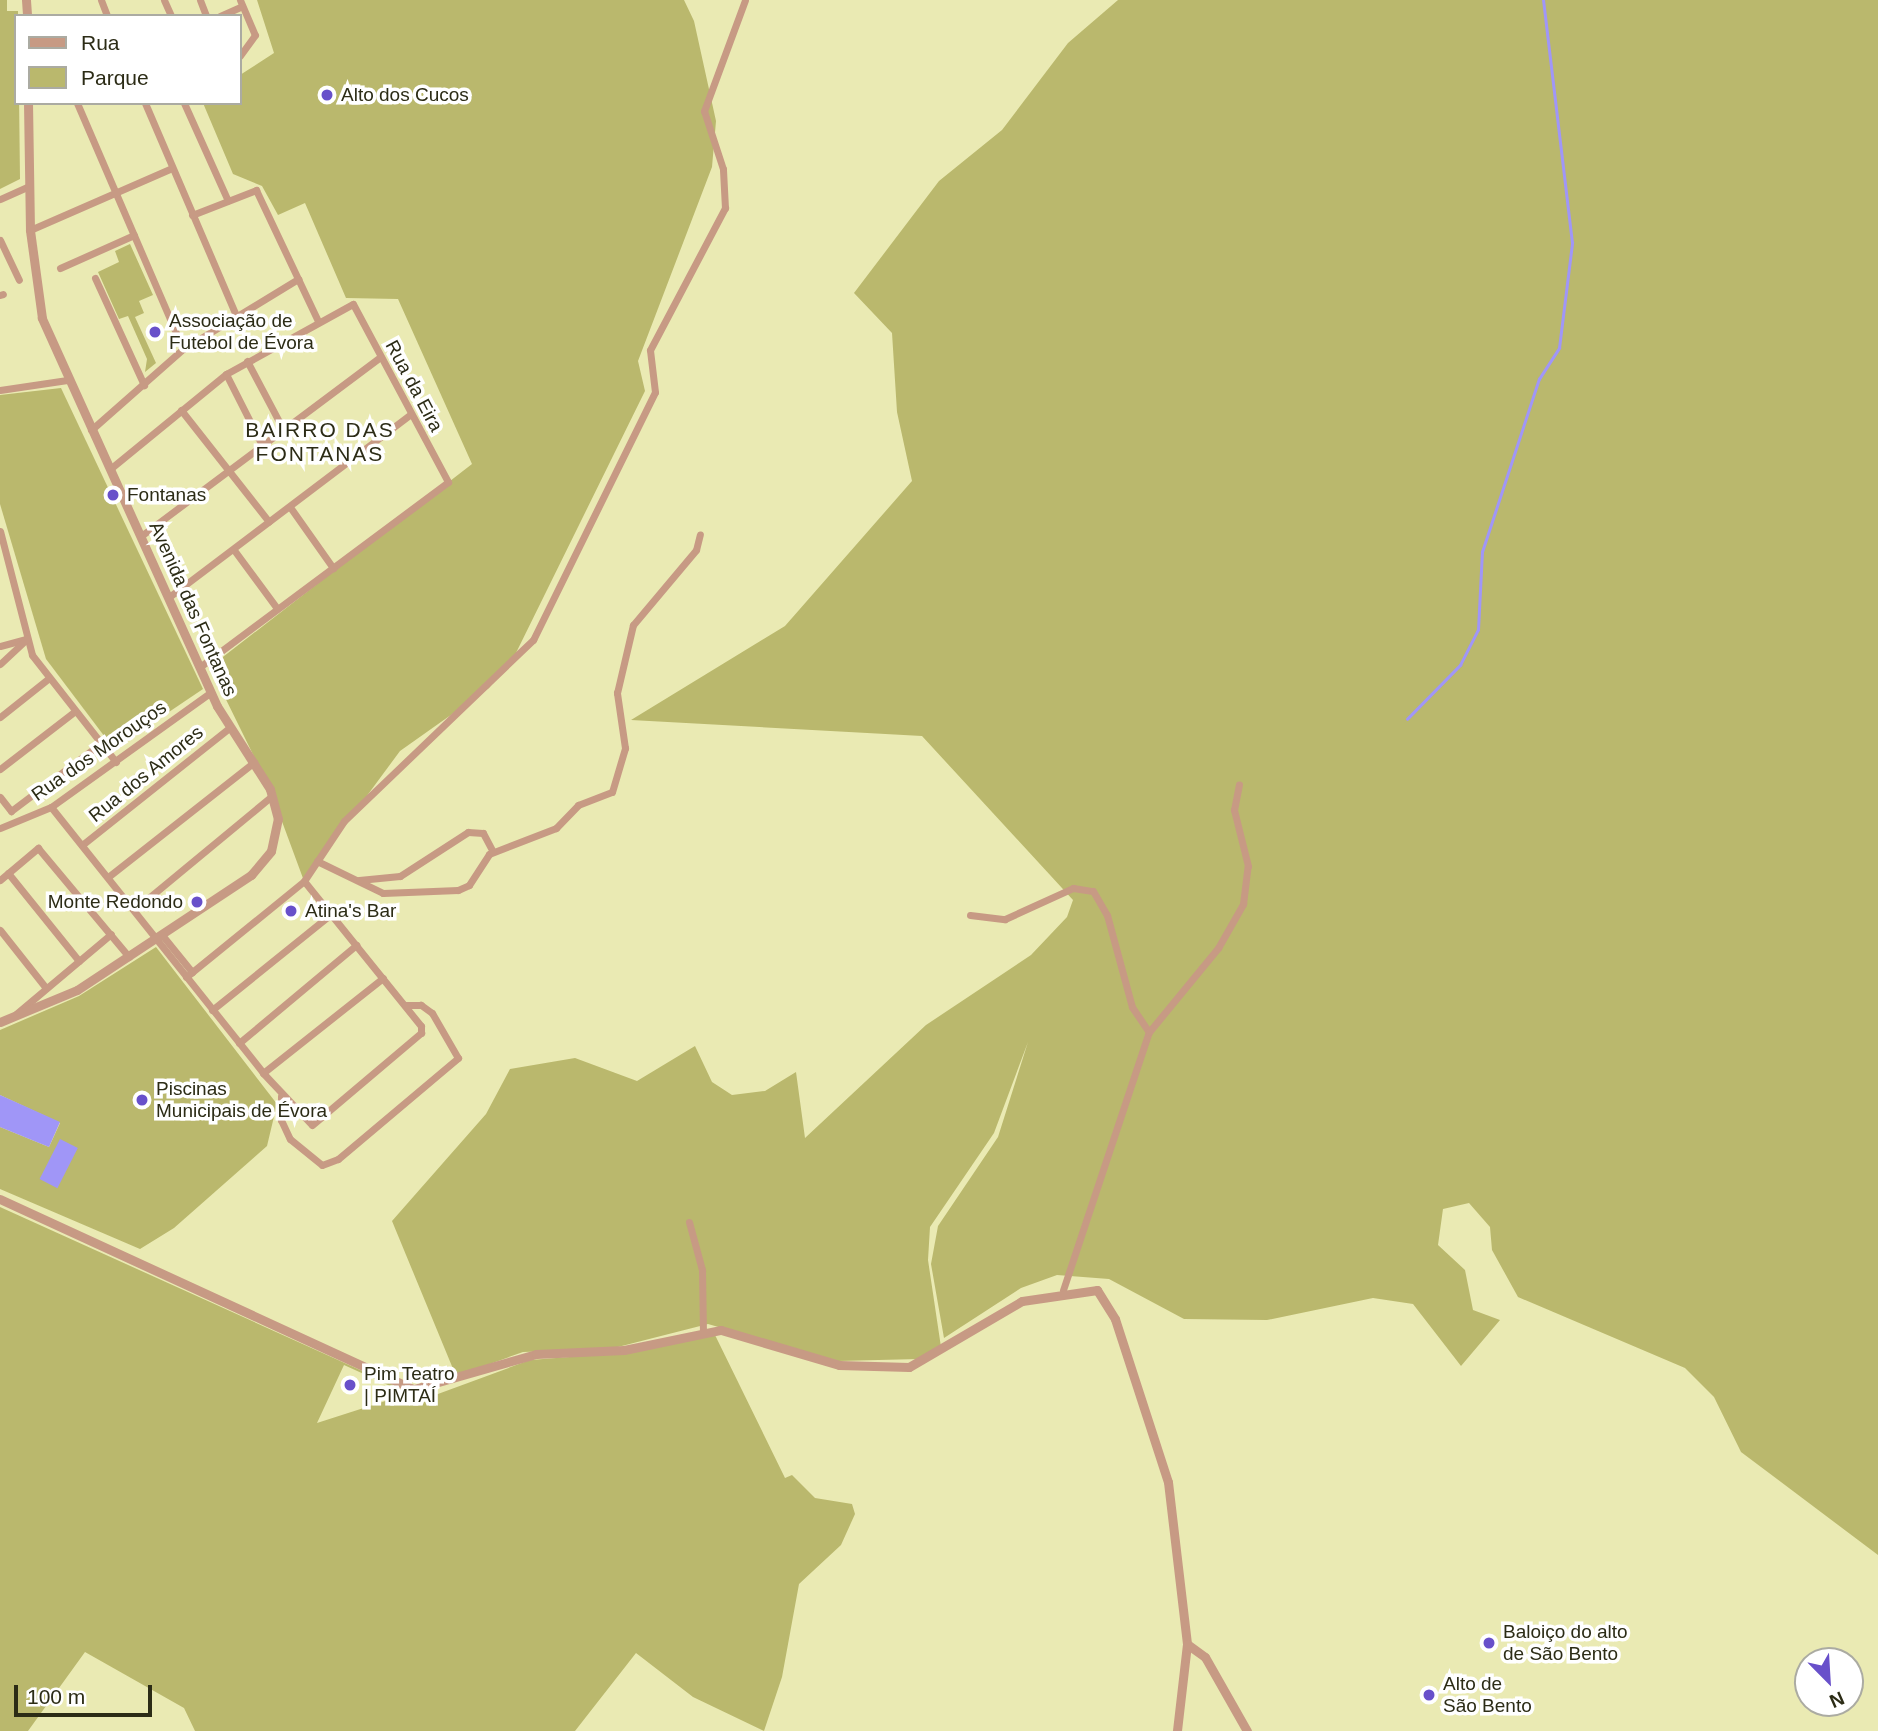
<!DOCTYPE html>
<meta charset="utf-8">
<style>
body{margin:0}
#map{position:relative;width:1878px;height:1731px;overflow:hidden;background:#eaeab3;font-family:Arial,sans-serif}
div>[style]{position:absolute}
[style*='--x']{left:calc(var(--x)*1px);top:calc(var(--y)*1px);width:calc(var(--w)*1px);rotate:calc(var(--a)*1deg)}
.green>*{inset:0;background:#bab86d}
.water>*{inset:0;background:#a096f7;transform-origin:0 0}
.stream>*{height:2.5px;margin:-1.25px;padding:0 1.25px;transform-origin:1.25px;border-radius:1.25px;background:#a096f7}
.minor>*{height:7px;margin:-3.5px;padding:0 3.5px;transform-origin:3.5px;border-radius:3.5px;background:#c79a84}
.tertiary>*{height:9px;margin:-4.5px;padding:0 4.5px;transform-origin:4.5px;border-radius:4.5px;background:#c79a84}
.dots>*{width:19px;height:19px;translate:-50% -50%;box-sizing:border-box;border:4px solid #fff;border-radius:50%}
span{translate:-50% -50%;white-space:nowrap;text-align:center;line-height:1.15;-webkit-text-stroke:7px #fff;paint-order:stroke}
.poi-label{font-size:19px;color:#2c2c16}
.left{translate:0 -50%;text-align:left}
.right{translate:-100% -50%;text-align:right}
.street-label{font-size:19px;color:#2c2c16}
.neighbourhood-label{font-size:21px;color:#2c2c16;letter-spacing:2px}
.legend{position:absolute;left:14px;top:14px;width:228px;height:91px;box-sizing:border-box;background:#fff;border:2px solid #ababa2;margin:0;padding:9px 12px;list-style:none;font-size:21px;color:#2c2c16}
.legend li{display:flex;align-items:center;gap:14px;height:35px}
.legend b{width:35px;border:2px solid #ababa2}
.north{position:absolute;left:1794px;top:1647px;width:70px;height:70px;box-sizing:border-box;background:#fff;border:2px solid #ababa2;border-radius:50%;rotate:156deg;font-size:19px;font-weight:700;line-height:28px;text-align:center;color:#2c2c16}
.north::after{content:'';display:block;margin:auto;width:24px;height:32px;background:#6850ca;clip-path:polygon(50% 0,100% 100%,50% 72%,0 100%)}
.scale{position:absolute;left:14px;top:1685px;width:138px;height:32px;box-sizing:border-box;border:4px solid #2c2c16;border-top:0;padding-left:9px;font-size:21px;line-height:24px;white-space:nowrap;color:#2c2c16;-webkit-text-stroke:5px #fff;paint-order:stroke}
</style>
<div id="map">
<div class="green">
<i style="clip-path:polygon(0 0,7px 0,7px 11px,18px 11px,20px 179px,0 189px)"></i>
<i style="clip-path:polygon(257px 0,684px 0,694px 21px,716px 121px,712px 167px,638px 361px,645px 391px,514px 657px,489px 688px,400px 751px,304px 881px,270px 789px,210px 667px,472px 464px,398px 299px,346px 298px,305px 203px,278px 215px,262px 186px,233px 174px,203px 103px,240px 103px,240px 75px,274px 53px)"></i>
<i style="clip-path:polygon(1118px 0,1878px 0,1878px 1555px,1741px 1452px,1714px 1397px,1685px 1368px,1518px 1297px,1492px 1250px,1490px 1227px,1469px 1203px,1443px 1209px,1438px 1245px,1465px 1270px,1473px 1310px,1500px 1320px,1461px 1366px,1413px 1304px,1373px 1298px,1267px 1320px,1184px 1319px,1109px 1279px,1057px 1275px,1021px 1288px,944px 1338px,931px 1264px,938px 1226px,998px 1137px,1028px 1042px,994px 1133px,930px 1227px,928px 1260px,941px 1347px,919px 1359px,838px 1361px,708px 1324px,610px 1349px,523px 1352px,456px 1376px,392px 1221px,486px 1114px,510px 1069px,575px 1058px,637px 1081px,695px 1046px,712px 1082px,732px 1095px,765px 1091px,796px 1072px,805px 1138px,926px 1025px,1031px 955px,1067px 917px,1073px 900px,922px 736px,631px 720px,785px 626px,912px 481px,897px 412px,892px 333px,854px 293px,939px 181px,1002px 130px,1068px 43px)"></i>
<i style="clip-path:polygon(130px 244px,153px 295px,139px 301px,144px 313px,135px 317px,156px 363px,145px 372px,147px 359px,128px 316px,119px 319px,98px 272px,119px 262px,115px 251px)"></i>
<i style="clip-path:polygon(61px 388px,203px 689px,114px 749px,46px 659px,0 504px,0 395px)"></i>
<i style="clip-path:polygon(156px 947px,277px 1104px,267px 1146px,174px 1228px,140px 1249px,0 1189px,0 1127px,49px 1147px,60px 1123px,0 1095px,0 1030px,79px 996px)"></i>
<i style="clip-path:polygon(evenodd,0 1207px,400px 1388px,408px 1405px,530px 1360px,635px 1352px,715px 1335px,785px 1478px,792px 1475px,815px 1498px,852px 1504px,855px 1514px,841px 1545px,799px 1584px,782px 1677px,764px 1731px,693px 1697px,636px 1653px,575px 1731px,195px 1731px,184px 1708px,85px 1652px,28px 1731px,0 1731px,0 1207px,344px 1365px,399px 1390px,401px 1396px,317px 1423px,344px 1365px)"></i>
</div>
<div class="water">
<i style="clip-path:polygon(0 1095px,60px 1122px,49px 1147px,0 1127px)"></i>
<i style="left:60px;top:1139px;width:20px;height:45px;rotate:27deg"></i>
</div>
<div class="stream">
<i style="--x:1407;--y:719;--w:76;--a:-45.5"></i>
<i style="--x:1460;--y:665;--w:39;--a:-63"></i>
<i style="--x:1478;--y:630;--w:78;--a:-87.1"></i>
<i style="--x:1482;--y:552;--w:182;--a:-71.8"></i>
<i style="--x:1539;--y:379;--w:37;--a:-57"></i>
<i style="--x:1559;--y:348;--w:106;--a:-82.9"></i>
<i style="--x:1572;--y:243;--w:245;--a:-96.8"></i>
</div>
<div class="minor">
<i style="--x:101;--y:0;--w:17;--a:69"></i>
<i style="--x:164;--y:0;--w:17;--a:66"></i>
<i style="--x:200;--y:0;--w:17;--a:69"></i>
<i style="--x:240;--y:0;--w:38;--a:67"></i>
<i style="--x:255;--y:35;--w:26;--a:126"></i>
<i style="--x:220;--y:16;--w:24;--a:-24"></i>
<i style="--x:77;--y:103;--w:268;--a:66.7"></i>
<i style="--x:145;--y:103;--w:231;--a:66.8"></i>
<i style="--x:184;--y:103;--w:107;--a:65.8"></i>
<i style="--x:0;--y:199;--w:32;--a:-24"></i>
<i style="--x:192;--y:215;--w:69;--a:-21.3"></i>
<i style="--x:256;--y:190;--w:145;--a:64.7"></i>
<i style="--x:30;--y:230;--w:155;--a:-23.6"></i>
<i style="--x:0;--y:240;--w:44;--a:64.6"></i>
<i style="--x:60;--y:268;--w:81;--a:-24"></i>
<i style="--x:95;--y:278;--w:118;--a:65.4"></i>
<i style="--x:0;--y:295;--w:3;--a:-18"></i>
<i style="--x:247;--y:361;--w:77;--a:62.1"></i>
<i style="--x:226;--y:374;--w:80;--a:63.1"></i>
<i style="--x:0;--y:390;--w:68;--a:-8.5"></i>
<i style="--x:181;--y:410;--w:142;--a:51.8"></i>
<i style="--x:91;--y:430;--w:123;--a:-41.4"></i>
<i style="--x:183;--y:349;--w:135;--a:-31.3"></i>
<i style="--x:110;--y:469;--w:150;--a:-39.3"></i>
<i style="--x:226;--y:374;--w:145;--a:-28.9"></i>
<i style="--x:353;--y:304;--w:202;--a:61.9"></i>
<i style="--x:448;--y:482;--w:309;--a:143.3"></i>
<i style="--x:290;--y:507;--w:75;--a:54.8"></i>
<i style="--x:0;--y:531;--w:128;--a:75.5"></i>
<i style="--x:32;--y:655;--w:136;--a:51.9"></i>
<i style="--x:141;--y:536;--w:299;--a:-36.8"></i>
<i style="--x:234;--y:550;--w:71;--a:53.6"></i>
<i style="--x:169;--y:597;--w:302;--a:-37.1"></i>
<i style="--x:0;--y:646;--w:28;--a:-15"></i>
<i style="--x:0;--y:664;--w:37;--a:-43"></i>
<i style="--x:0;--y:717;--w:61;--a:-38.4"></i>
<i style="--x:0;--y:769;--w:95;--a:-37.7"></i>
<i style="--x:0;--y:797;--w:18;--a:52"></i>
<i style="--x:11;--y:811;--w:111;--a:-37"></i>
<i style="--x:51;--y:807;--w:340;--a:51.4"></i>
<i style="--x:263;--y:1073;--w:71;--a:46.7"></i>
<i style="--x:312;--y:1125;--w:143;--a:-40.2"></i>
<i style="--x:421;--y:1033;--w:7;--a:-90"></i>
<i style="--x:421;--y:1026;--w:186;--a:-128.9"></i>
<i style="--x:0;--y:828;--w:55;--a:-22.4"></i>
<i style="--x:51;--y:807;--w:197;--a:-35.7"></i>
<i style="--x:82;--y:845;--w:188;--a:-38.5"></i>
<i style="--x:317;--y:861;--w:73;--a:25.9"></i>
<i style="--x:383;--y:893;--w:75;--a:-2.3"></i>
<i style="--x:458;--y:890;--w:12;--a:-24"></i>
<i style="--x:469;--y:885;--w:37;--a:-57"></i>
<i style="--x:489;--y:854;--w:72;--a:-21.2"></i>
<i style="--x:556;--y:828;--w:32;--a:-46"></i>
<i style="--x:578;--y:805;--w:36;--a:-21"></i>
<i style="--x:612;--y:792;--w:46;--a:-73.5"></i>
<i style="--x:625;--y:748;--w:56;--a:-98.3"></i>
<i style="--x:617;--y:693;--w:70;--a:-76.8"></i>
<i style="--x:633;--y:625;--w:98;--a:-50"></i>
<i style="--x:696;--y:550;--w:16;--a:-76"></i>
<i style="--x:8;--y:873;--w:113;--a:51.1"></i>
<i style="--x:108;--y:877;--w:186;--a:-38.2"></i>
<i style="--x:0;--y:880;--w:50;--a:-40.1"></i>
<i style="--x:38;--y:848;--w:142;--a:50.1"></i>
<i style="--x:359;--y:880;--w:41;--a:-5.6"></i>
<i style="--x:400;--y:876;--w:81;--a:-32.9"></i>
<i style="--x:468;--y:832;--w:15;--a:4"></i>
<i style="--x:483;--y:833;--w:21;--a:62"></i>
<i style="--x:134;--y:910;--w:179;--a:-39.6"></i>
<i style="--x:970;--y:915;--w:35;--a:7"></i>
<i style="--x:1005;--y:919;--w:75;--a:-24.5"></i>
<i style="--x:1073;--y:888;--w:20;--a:9"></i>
<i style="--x:1093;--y:891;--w:28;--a:60"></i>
<i style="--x:1107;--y:915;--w:95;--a:74.8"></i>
<i style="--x:1132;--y:1007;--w:30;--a:56"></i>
<i style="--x:0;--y:930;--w:74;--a:51.6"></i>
<i style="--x:162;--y:935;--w:48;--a:51"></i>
<i style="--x:186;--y:977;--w:152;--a:-39.1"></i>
<i style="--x:304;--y:881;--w:72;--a:-56.3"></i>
<i style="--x:344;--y:821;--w:262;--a:-43.8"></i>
<i style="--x:533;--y:640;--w:276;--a:-63.8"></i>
<i style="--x:655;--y:392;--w:42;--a:-96.8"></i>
<i style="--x:650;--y:350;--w:161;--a:-62.2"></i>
<i style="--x:725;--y:208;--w:39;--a:-93"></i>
<i style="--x:723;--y:169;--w:61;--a:-108.1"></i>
<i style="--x:704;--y:111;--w:118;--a:-69.7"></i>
<i style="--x:212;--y:1010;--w:153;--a:-38.9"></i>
<i style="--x:16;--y:1014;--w:124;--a:-40.1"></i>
<i style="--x:239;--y:1043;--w:153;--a:-39.9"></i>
<i style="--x:263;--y:1073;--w:153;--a:-38.4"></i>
<i style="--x:281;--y:1096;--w:24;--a:90"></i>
<i style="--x:281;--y:1120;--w:21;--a:65"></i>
<i style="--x:290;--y:1139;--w:41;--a:39.1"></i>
<i style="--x:322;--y:1165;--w:17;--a:-21"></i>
<i style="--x:338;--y:1159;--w:157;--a:-40.1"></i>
<i style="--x:458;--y:1058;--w:52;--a:-120"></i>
<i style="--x:432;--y:1013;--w:14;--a:-144"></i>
<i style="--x:421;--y:1005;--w:16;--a:180"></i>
<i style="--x:689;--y:1222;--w:50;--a:74.8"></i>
<i style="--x:702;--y:1270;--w:64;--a:89.1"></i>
<i style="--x:1063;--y:1290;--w:272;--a:-71.6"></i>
<i style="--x:1149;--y:1032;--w:109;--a:-50.6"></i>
<i style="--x:1218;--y:948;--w:51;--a:-60.4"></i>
<i style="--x:1243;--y:904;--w:38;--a:-83"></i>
<i style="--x:1248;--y:866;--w:58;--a:-104"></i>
<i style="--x:1234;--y:810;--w:26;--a:-79"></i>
</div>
<div class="tertiary">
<i style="--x:26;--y:0;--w:16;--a:86"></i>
<i style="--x:0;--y:1022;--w:83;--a:-22.6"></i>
<i style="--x:77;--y:990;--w:209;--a:-33.5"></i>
<i style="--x:251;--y:875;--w:31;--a:-50"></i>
<i style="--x:271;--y:851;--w:33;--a:-78"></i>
<i style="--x:278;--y:819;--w:31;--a:-105"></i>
<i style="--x:270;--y:789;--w:98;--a:-122.6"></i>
<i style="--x:217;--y:706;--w:426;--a:-114.3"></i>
<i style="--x:42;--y:318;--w:89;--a:-97.8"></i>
<i style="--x:30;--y:230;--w:127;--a:-90.9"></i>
<i style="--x:0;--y:1199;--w:456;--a:24.7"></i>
<i style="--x:414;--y:1389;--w:127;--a:-16"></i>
<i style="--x:536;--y:1354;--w:88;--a:-2.6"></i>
<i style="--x:624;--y:1350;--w:99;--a:-11.7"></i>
<i style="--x:721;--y:1330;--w:123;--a:16.5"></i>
<i style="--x:839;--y:1365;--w:70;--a:1.6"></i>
<i style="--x:909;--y:1367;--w:131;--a:-30.3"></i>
<i style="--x:1022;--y:1301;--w:76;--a:-8.3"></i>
<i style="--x:1097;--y:1290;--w:34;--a:58"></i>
<i style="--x:1115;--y:1319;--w:171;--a:72"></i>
<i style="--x:1168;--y:1482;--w:163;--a:83.3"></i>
<i style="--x:1187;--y:1644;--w:88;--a:96.6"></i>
<i style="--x:1187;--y:1644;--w:22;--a:36"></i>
<i style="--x:1205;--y:1657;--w:85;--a:60.4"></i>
</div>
<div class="dots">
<i style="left:327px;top:95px;background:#6850ca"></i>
<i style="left:155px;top:332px;background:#6850ca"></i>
<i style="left:113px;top:495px;background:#6850ca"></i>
<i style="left:197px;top:902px;background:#6850ca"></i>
<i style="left:291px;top:911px;background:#6850ca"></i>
<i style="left:142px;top:1100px;background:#6850ca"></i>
<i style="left:350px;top:1385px;background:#6850ca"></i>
<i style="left:1489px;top:1643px;background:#6850ca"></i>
<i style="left:1429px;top:1695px;background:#6850ca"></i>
</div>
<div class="poi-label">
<span class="left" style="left:341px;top:95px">Alto dos Cucos</span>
<span class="left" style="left:169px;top:332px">Associação de<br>Futebol de Évora</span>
<span class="left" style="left:127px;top:495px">Fontanas</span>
<span class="right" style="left:183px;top:902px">Monte Redondo</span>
<span class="left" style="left:305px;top:911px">Atina's Bar</span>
<span class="left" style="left:156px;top:1100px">Piscinas<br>Municipais de Évora</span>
<span class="left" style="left:364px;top:1385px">Pim Teatro<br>| PIMTAÍ</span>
<span class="left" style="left:1503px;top:1643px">Baloiço do alto<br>de São Bento</span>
<span class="left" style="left:1443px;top:1695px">Alto de<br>São Bento</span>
</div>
<div class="street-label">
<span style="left:414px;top:386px;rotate:62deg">Rua da Eira</span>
<span style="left:193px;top:609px;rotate:66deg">Avenida das Fontanas</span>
<span style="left:99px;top:751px;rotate:-35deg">Rua dos Morouços</span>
<span style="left:146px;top:774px;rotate:-39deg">Rua dos Amores</span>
</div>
<div class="neighbourhood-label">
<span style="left:320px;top:442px">BAIRRO DAS<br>FONTANAS</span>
</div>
<ul class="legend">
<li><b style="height:9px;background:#c79a84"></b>Rua</li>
<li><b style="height:19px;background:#bab86d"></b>Parque</li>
</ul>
<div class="north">N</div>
<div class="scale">100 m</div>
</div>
